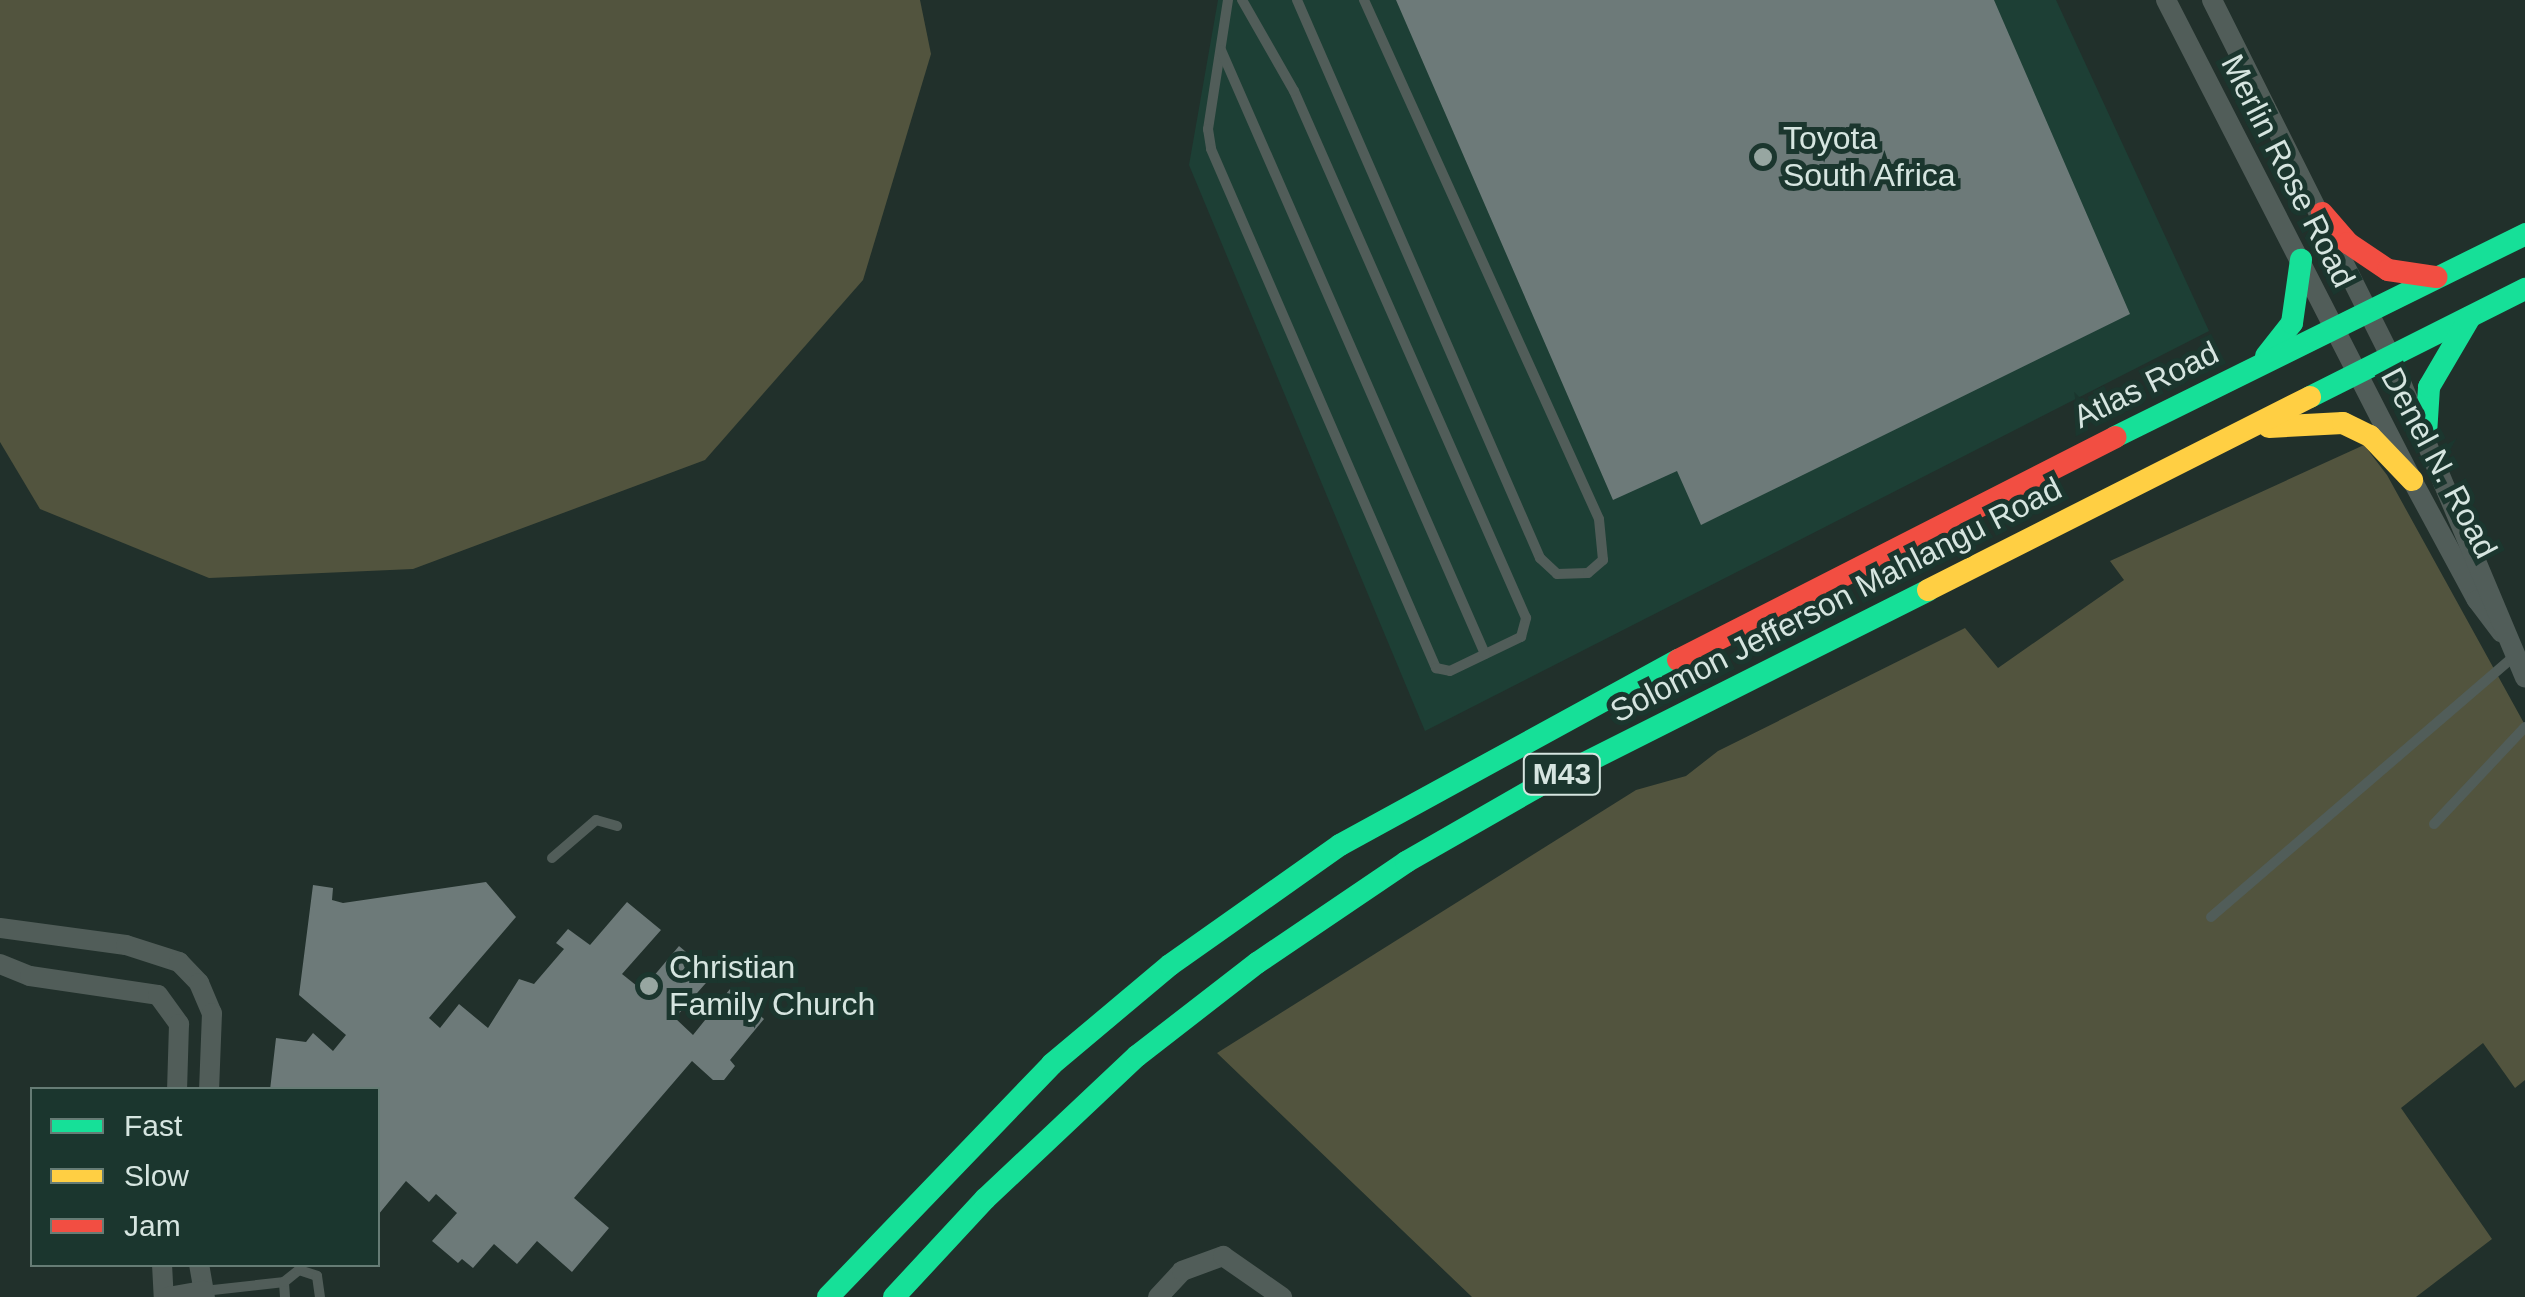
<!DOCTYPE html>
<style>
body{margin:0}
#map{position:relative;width:2525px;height:1297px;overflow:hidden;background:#21302b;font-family:Arial,sans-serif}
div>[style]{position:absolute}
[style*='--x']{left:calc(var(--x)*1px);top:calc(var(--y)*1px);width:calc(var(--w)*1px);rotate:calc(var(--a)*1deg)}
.built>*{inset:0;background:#1d3f35}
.green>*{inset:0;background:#52543e}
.building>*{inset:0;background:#6d7a79}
.lane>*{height:10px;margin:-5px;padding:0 5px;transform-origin:5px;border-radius:5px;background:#515d59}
.street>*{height:20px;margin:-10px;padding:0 10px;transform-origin:10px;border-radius:10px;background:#515d59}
.fast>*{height:22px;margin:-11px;padding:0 11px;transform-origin:11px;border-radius:11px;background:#16e098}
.slow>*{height:22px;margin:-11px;padding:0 11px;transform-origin:11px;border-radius:11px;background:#ffcf43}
.jam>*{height:22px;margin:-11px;padding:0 11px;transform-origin:11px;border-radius:11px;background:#f24e42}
.dots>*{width:28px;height:28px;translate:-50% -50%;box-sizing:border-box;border:5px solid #1b362e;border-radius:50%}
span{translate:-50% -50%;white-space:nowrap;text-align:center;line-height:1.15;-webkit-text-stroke:10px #1b362e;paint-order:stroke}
.shield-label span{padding:2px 8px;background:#1b362e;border:2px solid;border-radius:8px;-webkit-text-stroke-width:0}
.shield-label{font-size:30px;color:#d6e5e0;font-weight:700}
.poi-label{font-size:32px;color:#d6e5e0}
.left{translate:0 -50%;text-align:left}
.street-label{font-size:32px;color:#d6e5e0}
.legend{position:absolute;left:30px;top:1087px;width:350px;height:180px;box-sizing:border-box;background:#1b362e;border:2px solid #667c75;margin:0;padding:12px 18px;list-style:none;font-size:30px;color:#d6e5e0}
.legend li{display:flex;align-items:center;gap:20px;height:50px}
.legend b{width:50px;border:2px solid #667c75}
</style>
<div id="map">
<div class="built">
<i style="clip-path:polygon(1218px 0,2056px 0,2209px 331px,1425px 731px,1189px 165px)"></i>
</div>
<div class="green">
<i style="clip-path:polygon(0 0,920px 0,931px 54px,863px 280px,705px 460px,413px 569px,209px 578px,40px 509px,0 442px)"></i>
<i style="clip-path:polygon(2364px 445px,2387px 475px,2525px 725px,2525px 1080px,2515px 1088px,2483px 1043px,2401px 1108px,2492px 1239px,2416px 1297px,1472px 1297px,1217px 1053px,1636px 790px,1686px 776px,1718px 751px,1965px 628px,1998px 668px,2124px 580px,2110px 561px)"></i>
</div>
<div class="building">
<i style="clip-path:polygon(1396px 0,1994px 0,2130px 314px,1701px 525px,1677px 471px,1613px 500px)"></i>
<i style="clip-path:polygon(486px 882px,516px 917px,429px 1018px,440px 1028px,459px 1004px,488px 1028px,519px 979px,534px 984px,564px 949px,556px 943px,568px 929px,590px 945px,627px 902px,661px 930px,622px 974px,642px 990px,679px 946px,713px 975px,675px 1018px,693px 1035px,730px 989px,764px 1019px,730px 1060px,735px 1066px,724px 1080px,713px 1080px,692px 1061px,574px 1198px,609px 1228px,572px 1272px,537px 1241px,517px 1264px,494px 1244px,473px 1268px,462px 1259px,458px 1263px,432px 1241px,457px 1213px,436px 1194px,429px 1202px,406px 1181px,378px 1215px,378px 1090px,270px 1090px,276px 1038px,306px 1042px,313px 1033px,333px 1051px,346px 1035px,299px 995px,313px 885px,333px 888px,332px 900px,343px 903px)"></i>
</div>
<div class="lane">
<i style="--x:1228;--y:0;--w:131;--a:98.8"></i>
<i style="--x:1208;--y:129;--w:20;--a:81"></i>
<i style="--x:1211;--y:149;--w:566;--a:66.56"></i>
<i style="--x:1436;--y:668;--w:14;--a:12"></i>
<i style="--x:1450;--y:671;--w:79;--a:-25.6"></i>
<i style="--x:1521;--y:637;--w:20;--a:-75"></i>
<i style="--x:1526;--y:618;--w:576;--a:-113.76"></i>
<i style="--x:1294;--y:91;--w:105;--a:-119.7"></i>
<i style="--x:1297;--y:0;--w:609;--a:66.47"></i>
<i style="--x:1540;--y:558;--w:23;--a:43"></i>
<i style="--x:1557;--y:574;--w:31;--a:-2"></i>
<i style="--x:1588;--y:573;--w:20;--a:-41"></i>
<i style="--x:1603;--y:560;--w:41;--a:-95.6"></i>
<i style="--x:1599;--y:519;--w:570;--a:-114.36"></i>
<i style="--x:1221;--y:50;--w:659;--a:66.39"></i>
<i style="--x:2434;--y:824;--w:133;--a:-46.8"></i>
<i style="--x:552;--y:858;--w:58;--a:-40.8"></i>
<i style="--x:596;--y:820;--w:22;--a:16"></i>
<i style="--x:2211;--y:917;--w:400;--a:-40.7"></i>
<i style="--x:204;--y:1291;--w:81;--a:-6.4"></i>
<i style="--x:285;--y:1297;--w:15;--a:-94"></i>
<i style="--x:284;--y:1282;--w:19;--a:-39"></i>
<i style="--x:299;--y:1270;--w:19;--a:18"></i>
<i style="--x:317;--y:1276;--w:21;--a:82"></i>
</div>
<div class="street">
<i style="--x:2166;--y:0;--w:539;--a:62.86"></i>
<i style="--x:2412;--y:480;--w:136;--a:61.6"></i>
<i style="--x:2477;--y:600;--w:41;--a:52.9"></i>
<i style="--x:2212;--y:0;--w:396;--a:63.4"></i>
<i style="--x:2389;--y:354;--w:351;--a:67.2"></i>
<i style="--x:0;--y:928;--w:127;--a:7.7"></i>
<i style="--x:126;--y:945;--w:56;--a:17.8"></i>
<i style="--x:179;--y:962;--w:29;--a:46"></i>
<i style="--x:199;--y:983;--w:33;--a:67"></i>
<i style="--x:212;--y:1013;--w:77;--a:92.2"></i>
<i style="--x:0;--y:964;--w:32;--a:22"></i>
<i style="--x:30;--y:976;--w:129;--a:8.4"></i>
<i style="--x:158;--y:995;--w:36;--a:54"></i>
<i style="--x:179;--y:1024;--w:66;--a:91.7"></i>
<i style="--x:162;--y:1264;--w:33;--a:87"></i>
<i style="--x:199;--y:1264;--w:34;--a:80"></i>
<i style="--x:168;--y:1297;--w:36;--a:-10"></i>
<i style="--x:1158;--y:1297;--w:35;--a:-47"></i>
<i style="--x:1182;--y:1271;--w:44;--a:-20.1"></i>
<i style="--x:1223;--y:1256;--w:72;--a:34.8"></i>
</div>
<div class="fast">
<i style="--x:2266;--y:356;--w:42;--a:-51.8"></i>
<i style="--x:2292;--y:323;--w:64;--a:-81.9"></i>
<i style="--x:2310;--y:397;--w:241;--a:-26.7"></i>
<i style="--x:2426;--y:434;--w:47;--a:-86.3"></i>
<i style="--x:2429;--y:387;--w:81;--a:-59.6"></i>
<i style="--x:2115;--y:437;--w:458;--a:-26.3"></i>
<i style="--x:828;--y:1297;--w:323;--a:-46.1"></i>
<i style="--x:1052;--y:1064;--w:154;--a:-40"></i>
<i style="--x:1170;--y:965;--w:208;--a:-35.2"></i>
<i style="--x:1340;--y:845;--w:385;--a:-28.7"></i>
<i style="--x:894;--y:1297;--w:134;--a:-47.1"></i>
<i style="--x:985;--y:1199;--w:209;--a:-43.3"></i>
<i style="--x:1137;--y:1056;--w:152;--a:-37.8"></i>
<i style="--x:1257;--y:963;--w:180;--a:-34.1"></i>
<i style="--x:1406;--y:862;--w:149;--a:-29.8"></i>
<i style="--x:1535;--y:788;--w:440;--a:-26.7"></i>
</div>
<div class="slow">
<i style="--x:2269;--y:427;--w:74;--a:-3.1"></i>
<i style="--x:2343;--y:423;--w:30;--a:26"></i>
<i style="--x:2370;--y:436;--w:61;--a:46.3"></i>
<i style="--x:1928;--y:590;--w:428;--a:-26.8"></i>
</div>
<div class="jam">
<i style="--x:2322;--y:213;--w:40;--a:49"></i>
<i style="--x:2348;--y:243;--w:48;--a:34"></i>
<i style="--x:2388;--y:270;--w:49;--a:8.3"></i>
<i style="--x:1678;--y:660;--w:491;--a:-27"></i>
</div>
<div class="dots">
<i style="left:1763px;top:157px;background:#97a6a1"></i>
<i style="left:649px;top:986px;background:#97a6a1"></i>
</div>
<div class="shield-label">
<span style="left:1562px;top:774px">M43</span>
</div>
<div class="poi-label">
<span class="left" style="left:1783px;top:157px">Toyota<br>South Africa</span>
<span class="left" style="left:669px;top:986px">Christian<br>Family Church</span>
</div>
<div class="street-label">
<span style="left:2288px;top:171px;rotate:63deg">Merlin Rose Road</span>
<span style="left:2146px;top:385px;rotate:-26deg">Atlas Road</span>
<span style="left:2439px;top:463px;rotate:62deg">Denel N. Road</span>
<span style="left:1836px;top:600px;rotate:-27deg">Solomon Jefferson Mahlangu Road</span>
</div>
<ul class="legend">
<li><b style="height:12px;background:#16e098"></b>Fast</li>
<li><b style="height:12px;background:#ffcf43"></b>Slow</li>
<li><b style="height:12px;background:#f24e42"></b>Jam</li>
</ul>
</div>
